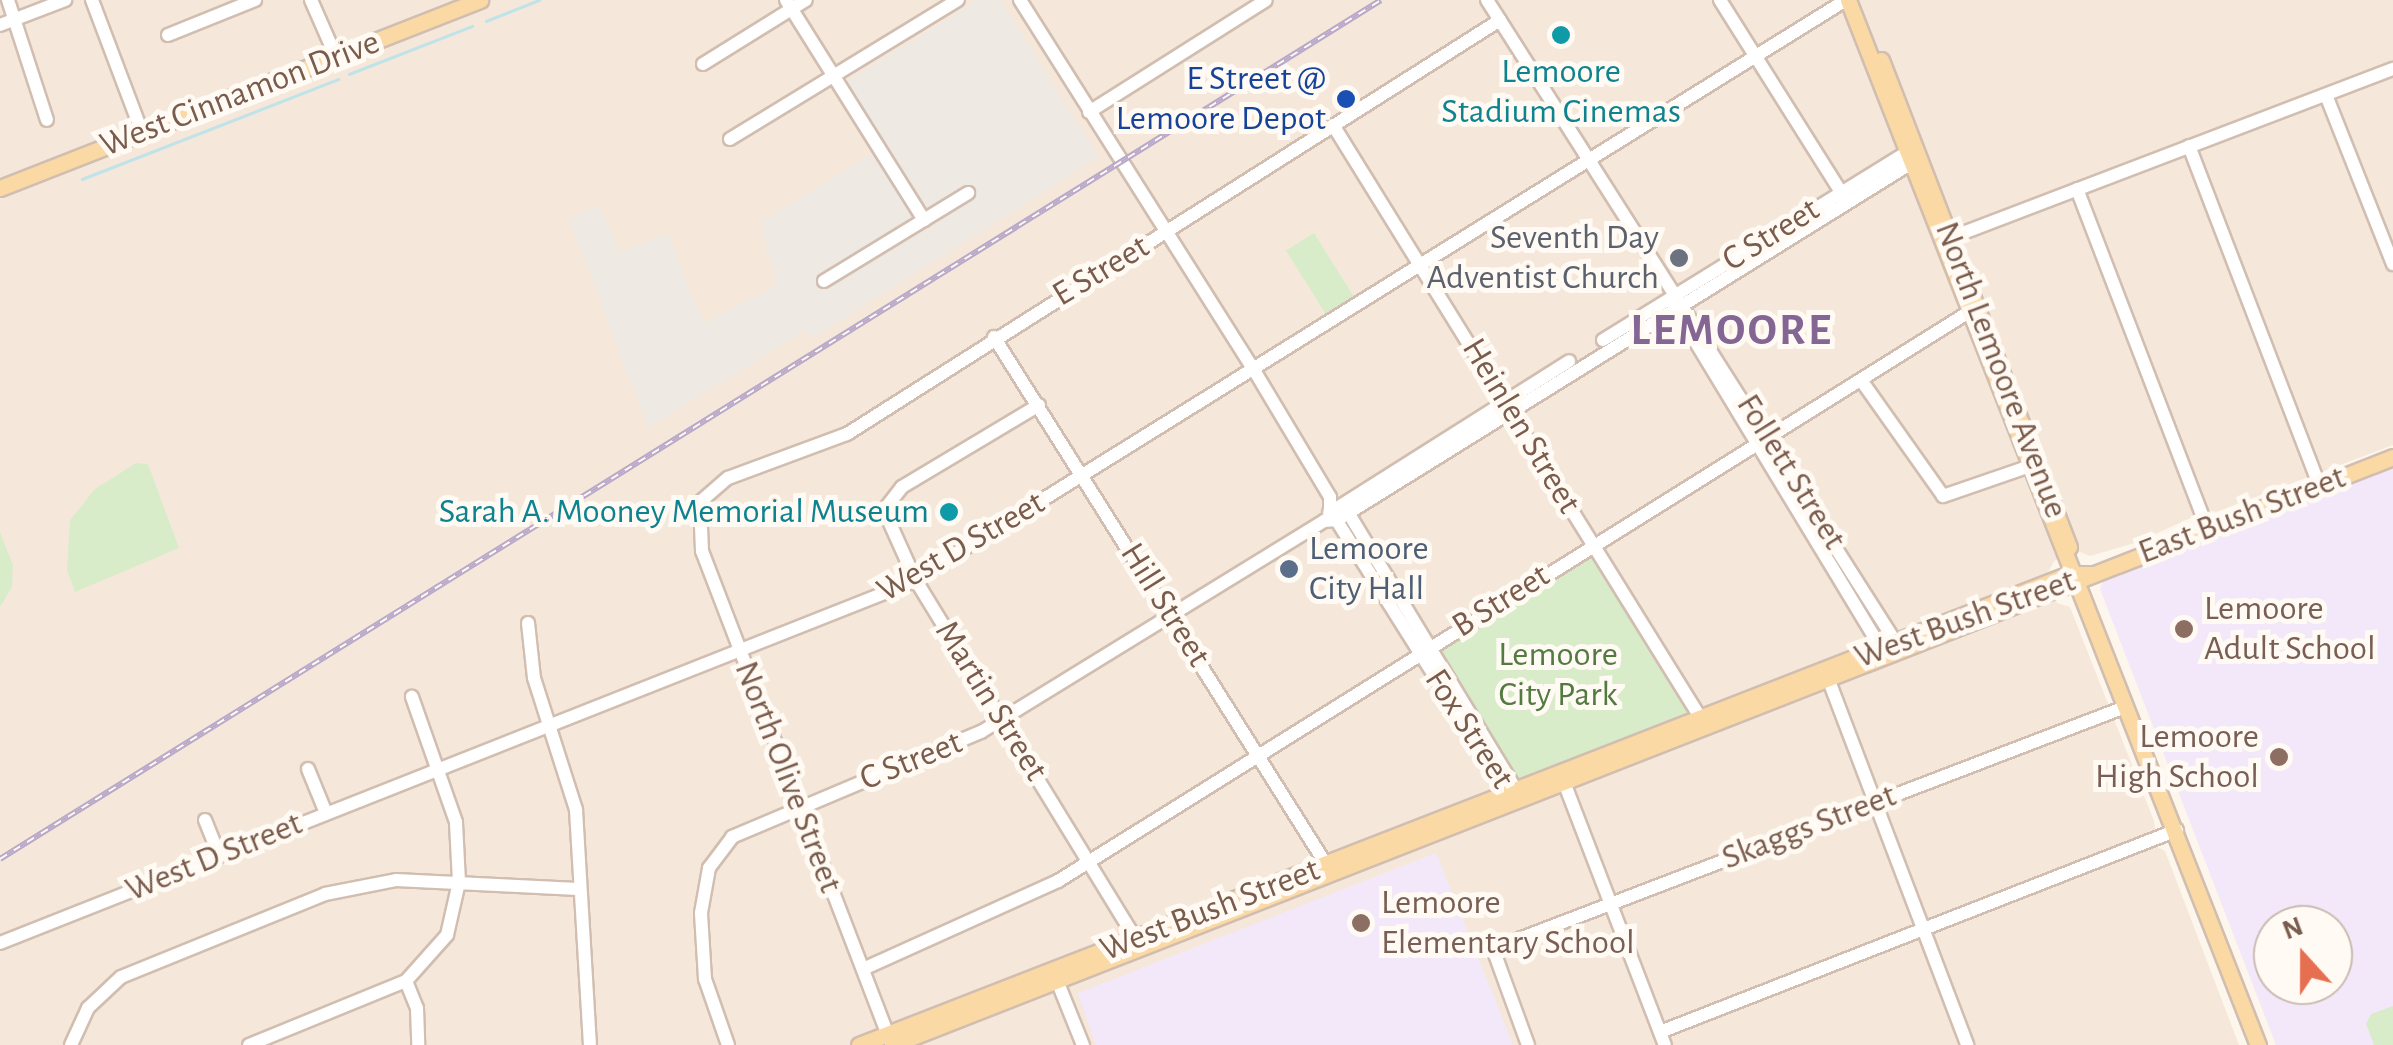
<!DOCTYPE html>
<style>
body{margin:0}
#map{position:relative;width:2393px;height:1045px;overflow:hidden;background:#fdf6ec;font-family:"Alegreya Sans",sans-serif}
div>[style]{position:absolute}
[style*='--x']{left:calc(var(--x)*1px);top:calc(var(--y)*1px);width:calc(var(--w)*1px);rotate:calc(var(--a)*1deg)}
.residential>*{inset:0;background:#f5e8da}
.industrial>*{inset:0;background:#efe9e4}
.education>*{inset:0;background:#f3e8fa}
.green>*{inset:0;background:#d8ecc9;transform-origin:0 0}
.stream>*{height:2.5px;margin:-1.25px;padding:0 1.25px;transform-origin:1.25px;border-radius:1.25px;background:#bfe3e8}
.roads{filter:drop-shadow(2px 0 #d1beb0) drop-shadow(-2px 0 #d1beb0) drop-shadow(0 2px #d1beb0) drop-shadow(0 -2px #d1beb0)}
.minor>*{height:12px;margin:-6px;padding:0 6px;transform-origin:6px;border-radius:6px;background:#fff}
.major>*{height:15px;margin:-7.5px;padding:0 7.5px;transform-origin:7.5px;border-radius:7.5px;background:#fbd9a5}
.rail>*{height:6px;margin-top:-3px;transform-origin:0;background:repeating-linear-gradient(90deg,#fffaf3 0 8px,#b9a8c9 0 16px);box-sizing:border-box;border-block:2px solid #b9a8c9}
.dots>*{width:28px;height:28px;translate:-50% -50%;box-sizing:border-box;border:5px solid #fffaf3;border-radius:50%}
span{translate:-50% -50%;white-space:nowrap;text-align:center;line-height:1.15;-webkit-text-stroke:10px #fffaf3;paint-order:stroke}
.culture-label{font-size:35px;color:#0d838f}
.right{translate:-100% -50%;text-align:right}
.transit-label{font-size:35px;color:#164399}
.street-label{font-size:35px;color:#7a5c4d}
.worship-label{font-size:35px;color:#5b616d}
.service-label{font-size:35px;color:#4e5e75}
.left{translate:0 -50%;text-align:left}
.education-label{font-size:35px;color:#785e54}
.park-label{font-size:35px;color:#537a41}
.district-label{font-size:45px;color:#846695;font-weight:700;letter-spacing:2.5px}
.north{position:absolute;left:2253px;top:905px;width:100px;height:100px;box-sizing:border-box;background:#fffaf3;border:2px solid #cabbb1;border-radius:50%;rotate:339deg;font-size:28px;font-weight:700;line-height:40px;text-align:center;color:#7a5c4d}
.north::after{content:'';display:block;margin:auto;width:35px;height:45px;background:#e76f51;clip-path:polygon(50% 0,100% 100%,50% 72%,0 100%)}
</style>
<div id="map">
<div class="residential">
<i style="clip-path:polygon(0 0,2393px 0,2393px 445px,2216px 512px,2208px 510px,2138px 542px,2090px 556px,2078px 551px,2054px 561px,2046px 577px,2057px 603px,2070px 607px,2154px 821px,2157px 847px,2165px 851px,2239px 1045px,0 1045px)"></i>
</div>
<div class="industrial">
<i style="clip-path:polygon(977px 0,1000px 0,1099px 157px,812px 338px,804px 331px,648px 428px,569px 218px,600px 206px,619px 252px,667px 234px,704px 323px,777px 285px,760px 223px,885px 145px,846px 82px)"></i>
</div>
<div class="education">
<i style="clip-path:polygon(evenodd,2393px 467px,2393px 1045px,2276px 1045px,2100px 589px,2103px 580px,2393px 467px,2273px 925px,2333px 925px,2333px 985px,2273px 985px,2273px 925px)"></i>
<i style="clip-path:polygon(1436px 853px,1513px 1045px,1096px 1045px,1078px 993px)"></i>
</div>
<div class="green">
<i style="left:1314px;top:233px;width:85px;height:33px;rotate:58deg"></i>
<i style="clip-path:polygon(136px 463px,148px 464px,179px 548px,75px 592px,67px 570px,70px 520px,95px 489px)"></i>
<i style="clip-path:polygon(0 532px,13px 565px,12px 587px,0 607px)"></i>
<i style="clip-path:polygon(1593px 545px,1700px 719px,1519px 791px,1431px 644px)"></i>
<i style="clip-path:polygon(2393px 1006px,2393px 1045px,2374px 1045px,2366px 1024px,2371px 1014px)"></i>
</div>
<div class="stream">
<i style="--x:486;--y:21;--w:57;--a:-21.6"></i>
<i style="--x:349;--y:74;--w:132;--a:-21.3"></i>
<i style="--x:82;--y:179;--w:275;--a:-21.3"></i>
</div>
<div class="roads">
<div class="minor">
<i style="--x:8;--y:0;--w:126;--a:72"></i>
<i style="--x:92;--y:0;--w:141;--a:69.3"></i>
<i style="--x:311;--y:0;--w:62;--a:66.3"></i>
<i style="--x:786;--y:0;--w:260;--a:57.9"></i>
<i style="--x:1020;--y:0;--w:438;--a:57.7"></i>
<i style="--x:1254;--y:370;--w:148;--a:59.1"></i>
<i style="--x:1330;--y:497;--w:13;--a:90"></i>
<i style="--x:1330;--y:510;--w:342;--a:57.8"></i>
<i style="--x:1487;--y:0;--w:769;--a:57.53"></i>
<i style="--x:1720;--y:0;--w:233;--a:57.8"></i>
<i style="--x:0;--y:25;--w:70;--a:-21"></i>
<i style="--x:168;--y:35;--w:94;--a:-21.9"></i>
<i style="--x:703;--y:64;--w:121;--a:-31.9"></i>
<i style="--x:2326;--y:95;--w:182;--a:68.4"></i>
<i style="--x:1089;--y:112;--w:209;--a:-32.3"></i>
<i style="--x:1333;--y:125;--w:702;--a:58.21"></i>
<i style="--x:730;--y:139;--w:267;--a:-31.4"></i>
<i style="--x:2189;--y:146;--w:362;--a:69"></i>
<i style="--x:2077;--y:189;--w:363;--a:69"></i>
<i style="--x:1942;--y:241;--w:483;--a:-20.9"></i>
<i style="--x:824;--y:281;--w:169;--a:-31.4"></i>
<i style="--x:1672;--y:303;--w:409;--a:58.8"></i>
<i style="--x:994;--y:337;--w:629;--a:57.8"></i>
<i style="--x:1603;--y:340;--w:365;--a:-31.7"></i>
<i style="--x:1861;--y:380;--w:142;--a:54.7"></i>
<i style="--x:1943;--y:496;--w:98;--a:-19"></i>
<i style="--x:1039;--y:405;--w:160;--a:149.1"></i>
<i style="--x:902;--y:487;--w:29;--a:128"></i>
<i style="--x:884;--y:510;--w:76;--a:65.8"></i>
<i style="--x:915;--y:579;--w:427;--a:58.5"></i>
<i style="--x:1346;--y:509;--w:334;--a:58.8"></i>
<i style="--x:1329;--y:513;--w:284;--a:-32.3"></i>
<i style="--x:528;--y:623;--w:55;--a:83.8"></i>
<i style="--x:534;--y:678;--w:139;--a:72.3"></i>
<i style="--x:576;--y:810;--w:235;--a:86.6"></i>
<i style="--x:1826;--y:673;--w:398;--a:69.2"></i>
<i style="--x:308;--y:769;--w:48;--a:67.8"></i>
<i style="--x:1562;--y:777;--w:287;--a:69"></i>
<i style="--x:205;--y:820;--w:38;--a:68"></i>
<i style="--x:0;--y:943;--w:975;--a:-21.59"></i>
<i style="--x:907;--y:584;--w:1106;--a:-31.88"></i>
<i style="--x:863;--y:969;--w:214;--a:-24.3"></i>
<i style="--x:1058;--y:881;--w:1084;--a:-31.99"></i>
<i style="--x:1054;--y:973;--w:78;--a:68.1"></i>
<i style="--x:406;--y:981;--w:29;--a:68"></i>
<i style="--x:417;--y:1008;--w:37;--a:88"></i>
<i style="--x:1660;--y:1032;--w:555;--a:-21.34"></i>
<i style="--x:891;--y:1043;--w:527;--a:-111.01"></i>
<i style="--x:702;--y:551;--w:49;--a:-92.3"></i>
<i style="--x:700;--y:502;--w:37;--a:-41"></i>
<i style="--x:728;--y:478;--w:127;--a:-20.3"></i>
<i style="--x:847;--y:434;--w:773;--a:-32.37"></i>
<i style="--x:71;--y:1045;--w:41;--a:-65.3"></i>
<i style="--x:88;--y:1008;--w:45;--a:-43.2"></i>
<i style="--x:121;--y:977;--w:220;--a:-22.1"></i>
<i style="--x:325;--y:894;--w:72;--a:-11.2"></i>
<i style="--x:396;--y:880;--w:182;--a:2.8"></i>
<i style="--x:249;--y:1045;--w:170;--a:-22.2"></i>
<i style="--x:406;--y:981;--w:62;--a:-48.3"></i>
<i style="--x:447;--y:935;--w:54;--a:-77.2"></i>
<i style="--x:459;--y:882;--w:60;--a:-92.9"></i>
<i style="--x:456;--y:822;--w:133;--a:-109.4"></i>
<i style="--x:728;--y:1045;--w:70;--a:-109.2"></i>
<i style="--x:705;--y:979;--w:66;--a:-93.5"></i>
<i style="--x:701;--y:913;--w:46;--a:-79.9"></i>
<i style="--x:709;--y:868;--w:39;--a:-53"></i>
<i style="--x:732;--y:837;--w:270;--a:-22.9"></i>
<i style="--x:981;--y:732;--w:403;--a:-31.6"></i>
<i style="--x:1324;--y:521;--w:13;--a:-4"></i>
<i style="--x:1337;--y:520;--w:684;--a:-31.85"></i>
<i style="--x:1528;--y:1045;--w:102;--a:-110"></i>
<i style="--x:1493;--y:949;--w:677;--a:-20.95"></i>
</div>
<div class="major">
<i style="--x:1848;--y:0;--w:1123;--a:68.58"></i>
<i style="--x:1881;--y:60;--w:522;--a:68.89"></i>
<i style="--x:0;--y:188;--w:516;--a:-21.39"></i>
<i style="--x:859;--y:1045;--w:1298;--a:-21.27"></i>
<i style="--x:2069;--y:574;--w:23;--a:0"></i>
<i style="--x:892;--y:1045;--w:1612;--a:-21.39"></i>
</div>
</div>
<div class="rail">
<i style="--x:0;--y:859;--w:1626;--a:-31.88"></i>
</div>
<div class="dots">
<i style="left:1561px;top:35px;background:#0f9aa8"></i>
<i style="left:1346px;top:99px;background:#1a4fb4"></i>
<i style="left:1679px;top:258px;background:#6b7280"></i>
<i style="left:949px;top:512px;background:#0f9aa8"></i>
<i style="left:1289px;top:569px;background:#5c6f8a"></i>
<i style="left:2184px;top:629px;background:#8d6e63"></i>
<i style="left:2279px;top:757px;background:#8d6e63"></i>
<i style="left:1361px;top:923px;background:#8d6e63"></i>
</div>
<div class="culture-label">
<span style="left:1561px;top:92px">Lemoore<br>Stadium Cinemas</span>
<span class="right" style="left:929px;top:512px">Sarah A. Mooney Memorial Museum</span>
</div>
<div class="transit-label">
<span class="right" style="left:1326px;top:99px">E Street @<br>Lemoore Depot</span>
</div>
<div class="street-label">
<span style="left:240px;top:94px;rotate:-21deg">West Cinnamon Drive</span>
<span style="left:1771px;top:235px;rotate:-32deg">C Street</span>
<span style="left:1101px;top:271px;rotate:-31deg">E Street</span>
<span style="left:2001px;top:370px;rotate:69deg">North Lemoore Avenue</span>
<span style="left:1521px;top:426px;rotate:59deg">Heinlen Street</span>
<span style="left:1791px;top:472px;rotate:58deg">Follett Street</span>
<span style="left:2242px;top:515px;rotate:-21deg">East Bush Street</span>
<span style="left:961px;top:547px;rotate:-30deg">West D Street</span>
<span style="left:1501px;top:601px;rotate:-32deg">B Street</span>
<span style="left:1165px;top:605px;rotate:58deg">Hill Street</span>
<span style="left:1965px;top:619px;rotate:-20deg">West Bush Street</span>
<span style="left:991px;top:701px;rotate:58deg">Martin Street</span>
<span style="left:1469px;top:729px;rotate:57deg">Fox Street</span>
<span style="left:911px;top:761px;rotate:-22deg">C Street</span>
<span style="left:788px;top:777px;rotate:69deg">North Olive Street</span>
<span style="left:1809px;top:827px;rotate:-21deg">Skaggs Street</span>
<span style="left:214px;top:857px;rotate:-22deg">West D Street</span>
<span style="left:1210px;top:910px;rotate:-21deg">West Bush Street</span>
</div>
<div class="worship-label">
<span class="right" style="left:1659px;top:258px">Seventh Day<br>Adventist Church</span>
</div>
<div class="service-label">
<span class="left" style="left:1309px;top:569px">Lemoore<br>City Hall</span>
</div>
<div class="education-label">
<span class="left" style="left:2204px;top:629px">Lemoore<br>Adult School</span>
<span class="right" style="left:2259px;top:757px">Lemoore<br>High School</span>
<span class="left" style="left:1381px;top:923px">Lemoore<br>Elementary School</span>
</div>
<div class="park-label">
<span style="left:1558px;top:675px">Lemoore<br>City Park</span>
</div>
<div class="district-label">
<span style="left:1732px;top:331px">LEMOORE</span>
</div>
<div class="north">N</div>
</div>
